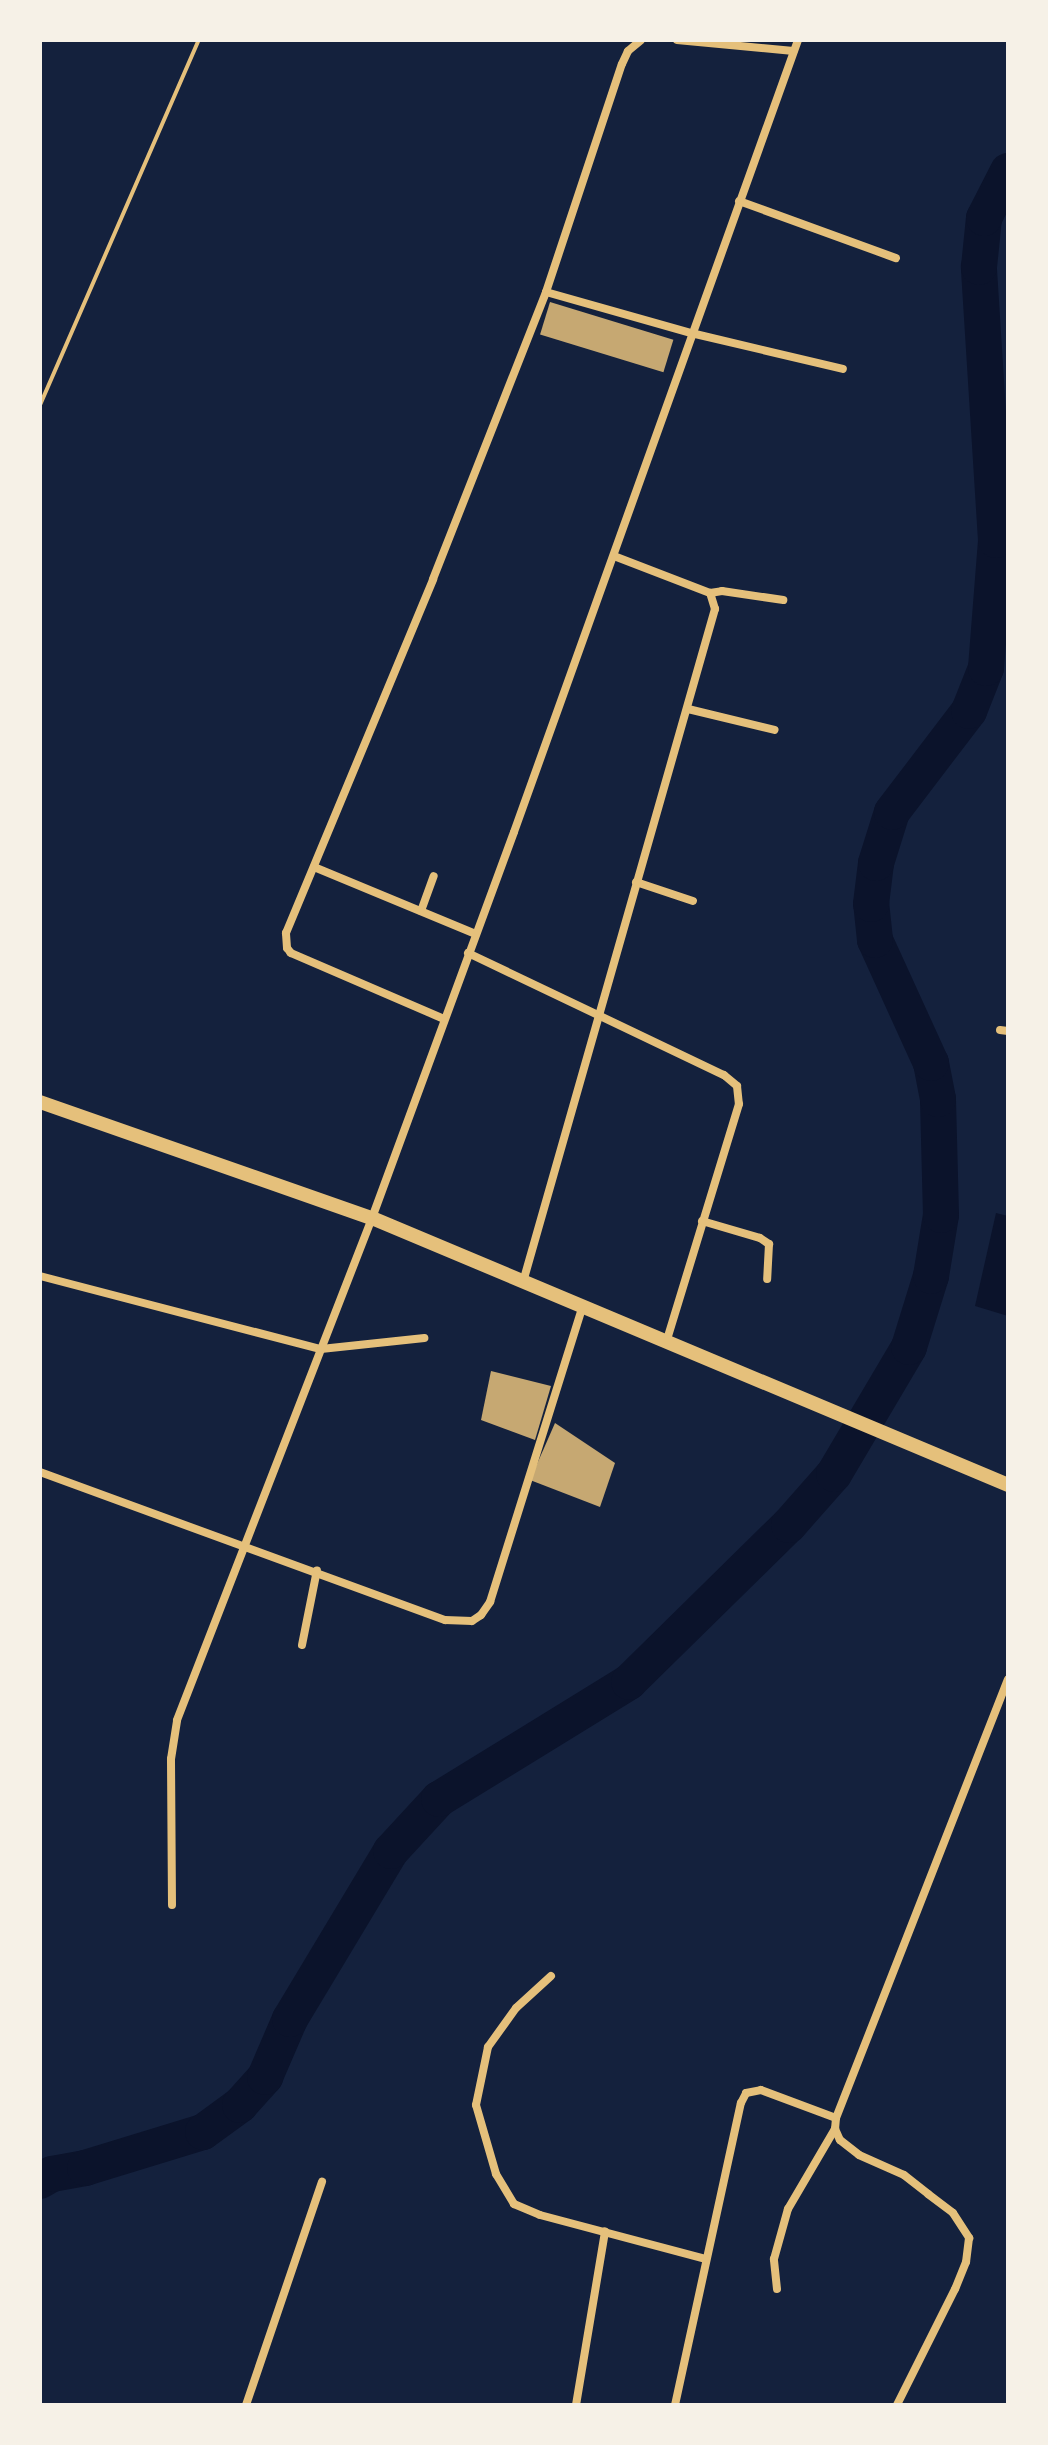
<!DOCTYPE html>
<style>
body{margin:0}
#map{position:relative;width:1048px;height:2445px;overflow:hidden;background:#14213d;font-family:"Noto Sans",sans-serif}
div>[style]{position:absolute}
[style*='--x']{left:calc(var(--x)*1px);top:calc(var(--y)*1px);width:calc(var(--w)*1px);rotate:calc(var(--a)*1deg)}
.water>*{inset:0;background:#0b132b}
.river>*{height:36px;margin:-18px;padding:0 18px;transform-origin:18px;border-radius:18px;background:#0b132b}
.building>*{inset:0;background:#c6a872;transform-origin:0 0}
.path>*{height:4px;margin:-2px;padding:0 2px;transform-origin:2px;border-radius:2px;background:#e5c07b}
.minor>*{height:8px;margin:-4px;padding:0 4px;transform-origin:4px;border-radius:4px;background:#e5c07b}
.secondary>*{height:14px;margin:-7px;padding:0 7px;transform-origin:7px;border-radius:7px;background:#e5c07b}
span{translate:-50% -50%;white-space:nowrap;text-align:center;line-height:1.15;-webkit-text-stroke:7px #f6f1e7;paint-order:stroke}
.frame{position:absolute;inset:0;border:42px solid #f6f1e7;pointer-events:none}
</style>
<div id="map">
<div class="water">
<i style="clip-path:polygon(996px 1213px,1008px 1216px,1008px 1316px,975px 1306px)"></i>
</div>
<div class="river">
<i style="--x:40;--y:2181;--w:14;--a:-30"></i>
<i style="--x:52;--y:2174;--w:34;--a:-10"></i>
<i style="--x:85;--y:2168;--w:123;--a:-17"></i>
<i style="--x:203;--y:2132;--w:46;--a:-36.1"></i>
<i style="--x:240;--y:2105;--w:38;--a:-48"></i>
<i style="--x:265;--y:2077;--w:63;--a:-66.7"></i>
<i style="--x:290;--y:2019;--w:196;--a:-59"></i>
<i style="--x:391;--y:1851;--w:71;--a:-47.3"></i>
<i style="--x:439;--y:1799;--w:223;--a:-31.6"></i>
<i style="--x:629;--y:1682;--w:224;--a:-44.5"></i>
<i style="--x:789;--y:1525;--w:68;--a:-48.6"></i>
<i style="--x:834;--y:1474;--w:147;--a:-59.4"></i>
<i style="--x:909;--y:1347;--w:74;--a:-72.8"></i>
<i style="--x:931;--y:1276;--w:62;--a:-80.7"></i>
<i style="--x:941;--y:1215;--w:116;--a:-91.5"></i>
<i style="--x:938;--y:1099;--w:37;--a:-101"></i>
<i style="--x:931;--y:1063;--w:135;--a:-114.5"></i>
<i style="--x:875;--y:940;--w:36;--a:-96"></i>
<i style="--x:871;--y:904;--w:41;--a:-83"></i>
<i style="--x:876;--y:863;--w:53;--a:-72.6"></i>
<i style="--x:892;--y:812;--w:127;--a:-52.7"></i>
<i style="--x:969;--y:711;--w:46;--a:-68.4"></i>
<i style="--x:986;--y:668;--w:128;--a:-85.5"></i>
<i style="--x:996;--y:540;--w:274;--a:-93.6"></i>
<i style="--x:979;--y:267;--w:49;--a:-84.2"></i>
<i style="--x:984;--y:218;--w:53;--a:-62.9"></i>
</div>
<div class="building">
<i style="left:550px;top:302px;width:129px;height:34px;rotate:17deg"></i>
<i style="clip-path:polygon(491px 1371px,551px 1386px,535px 1440px,481px 1420px)"></i>
<i style="clip-path:polygon(555px 1423px,615px 1463px,600px 1507px,530px 1480px)"></i>
</div>
<div class="path">
<i style="--x:40;--y:405;--w:398;--a:-66.5"></i>
</div>
<div class="minor">
<i style="--x:677;--y:40;--w:117;--a:5.4"></i>
<i style="--x:739;--y:201;--w:167;--a:20"></i>
<i style="--x:546;--y:292;--w:151;--a:15.8"></i>
<i style="--x:691;--y:333;--w:156;--a:13.3"></i>
<i style="--x:710;--y:593;--w:12;--a:-9"></i>
<i style="--x:722;--y:591;--w:62;--a:8.4"></i>
<i style="--x:688;--y:709;--w:89;--a:13.6"></i>
<i style="--x:314;--y:867;--w:175;--a:22.5"></i>
<i style="--x:636;--y:882;--w:60;--a:18.4"></i>
<i style="--x:421;--y:911;--w:37;--a:-70"></i>
<i style="--x:468;--y:953;--w:284;--a:25.5"></i>
<i style="--x:724;--y:1075;--w:17;--a:40"></i>
<i style="--x:737;--y:1086;--w:18;--a:84"></i>
<i style="--x:739;--y:1104;--w:250;--a:107"></i>
<i style="--x:444;--y:1019;--w:167;--a:-156.7"></i>
<i style="--x:291;--y:953;--w:6;--a:-129"></i>
<i style="--x:287;--y:948;--w:15;--a:-94"></i>
<i style="--x:286;--y:933;--w:383;--a:-67.4"></i>
<i style="--x:433;--y:579;--w:308;--a:-68.5"></i>
<i style="--x:546;--y:292;--w:240;--a:-71.6"></i>
<i style="--x:622;--y:64;--w:14;--a:-65"></i>
<i style="--x:628;--y:51;--w:17;--a:-40"></i>
<i style="--x:1000;--y:1030;--w:8;--a:7"></i>
<i style="--x:702;--y:1221;--w:60;--a:16.3"></i>
<i style="--x:760;--y:1238;--w:11;--a:34"></i>
<i style="--x:769;--y:1244;--w:35;--a:93"></i>
<i style="--x:40;--y:1276;--w:290;--a:14.6"></i>
<i style="--x:321;--y:1349;--w:104;--a:-6.1"></i>
<i style="--x:523;--y:1282;--w:700;--a:-74.08"></i>
<i style="--x:715;--y:609;--w:17;--a:-107"></i>
<i style="--x:710;--y:593;--w:103;--a:-158.9"></i>
<i style="--x:40;--y:1472;--w:431;--a:20.1"></i>
<i style="--x:445;--y:1620;--w:27;--a:2"></i>
<i style="--x:472;--y:1621;--w:11;--a:-34"></i>
<i style="--x:481;--y:1615;--w:16;--a:-55"></i>
<i style="--x:490;--y:1602;--w:307;--a:-72.6"></i>
<i style="--x:302;--y:1645;--w:76;--a:-78.7"></i>
<i style="--x:172;--y:1905;--w:146;--a:-90.4"></i>
<i style="--x:171;--y:1759;--w:39;--a:-81"></i>
<i style="--x:177;--y:1720;--w:539;--a:-68.77"></i>
<i style="--x:372;--y:1218;--w:411;--a:-69.8"></i>
<i style="--x:514;--y:832;--w:841;--a:-70.27"></i>
<i style="--x:551;--y:1976;--w:47;--a:137.6"></i>
<i style="--x:516;--y:2008;--w:48;--a:125.7"></i>
<i style="--x:488;--y:2047;--w:59;--a:101.7"></i>
<i style="--x:476;--y:2105;--w:72;--a:73.8"></i>
<i style="--x:496;--y:2174;--w:35;--a:59"></i>
<i style="--x:514;--y:2204;--w:28;--a:23"></i>
<i style="--x:540;--y:2215;--w:171;--a:14.9"></i>
<i style="--x:836;--y:2118;--w:11;--a:95"></i>
<i style="--x:835;--y:2129;--w:12;--a:66"></i>
<i style="--x:840;--y:2140;--w:24;--a:38"></i>
<i style="--x:859;--y:2155;--w:49;--a:24"></i>
<i style="--x:904;--y:2175;--w:31;--a:38"></i>
<i style="--x:928;--y:2194;--w:31;--a:37"></i>
<i style="--x:953;--y:2213;--w:30;--a:57"></i>
<i style="--x:969;--y:2238;--w:24;--a:97"></i>
<i style="--x:966;--y:2262;--w:29;--a:112"></i>
<i style="--x:955;--y:2289;--w:130;--a:116.6"></i>
<i style="--x:777;--y:2289;--w:30;--a:-96"></i>
<i style="--x:774;--y:2259;--w:52;--a:-74.4"></i>
<i style="--x:788;--y:2209;--w:93;--a:-59.6"></i>
<i style="--x:246;--y:2405;--w:236;--a:-71.2"></i>
<i style="--x:576;--y:2405;--w:176;--a:-80.5"></i>
<i style="--x:675;--y:2405;--w:309;--a:-77.7"></i>
<i style="--x:741;--y:2103;--w:11;--a:-63"></i>
<i style="--x:746;--y:2093;--w:15;--a:-11"></i>
<i style="--x:761;--y:2090;--w:80;--a:20.5"></i>
<i style="--x:836;--y:2118;--w:471;--a:-68.6"></i>
</div>
<div class="secondary">
<i style="--x:40;--y:1102;--w:352;--a:19.3"></i>
<i style="--x:372;--y:1218;--w:690;--a:22.77"></i>
</div>
<div class="frame"></div>
</div>
